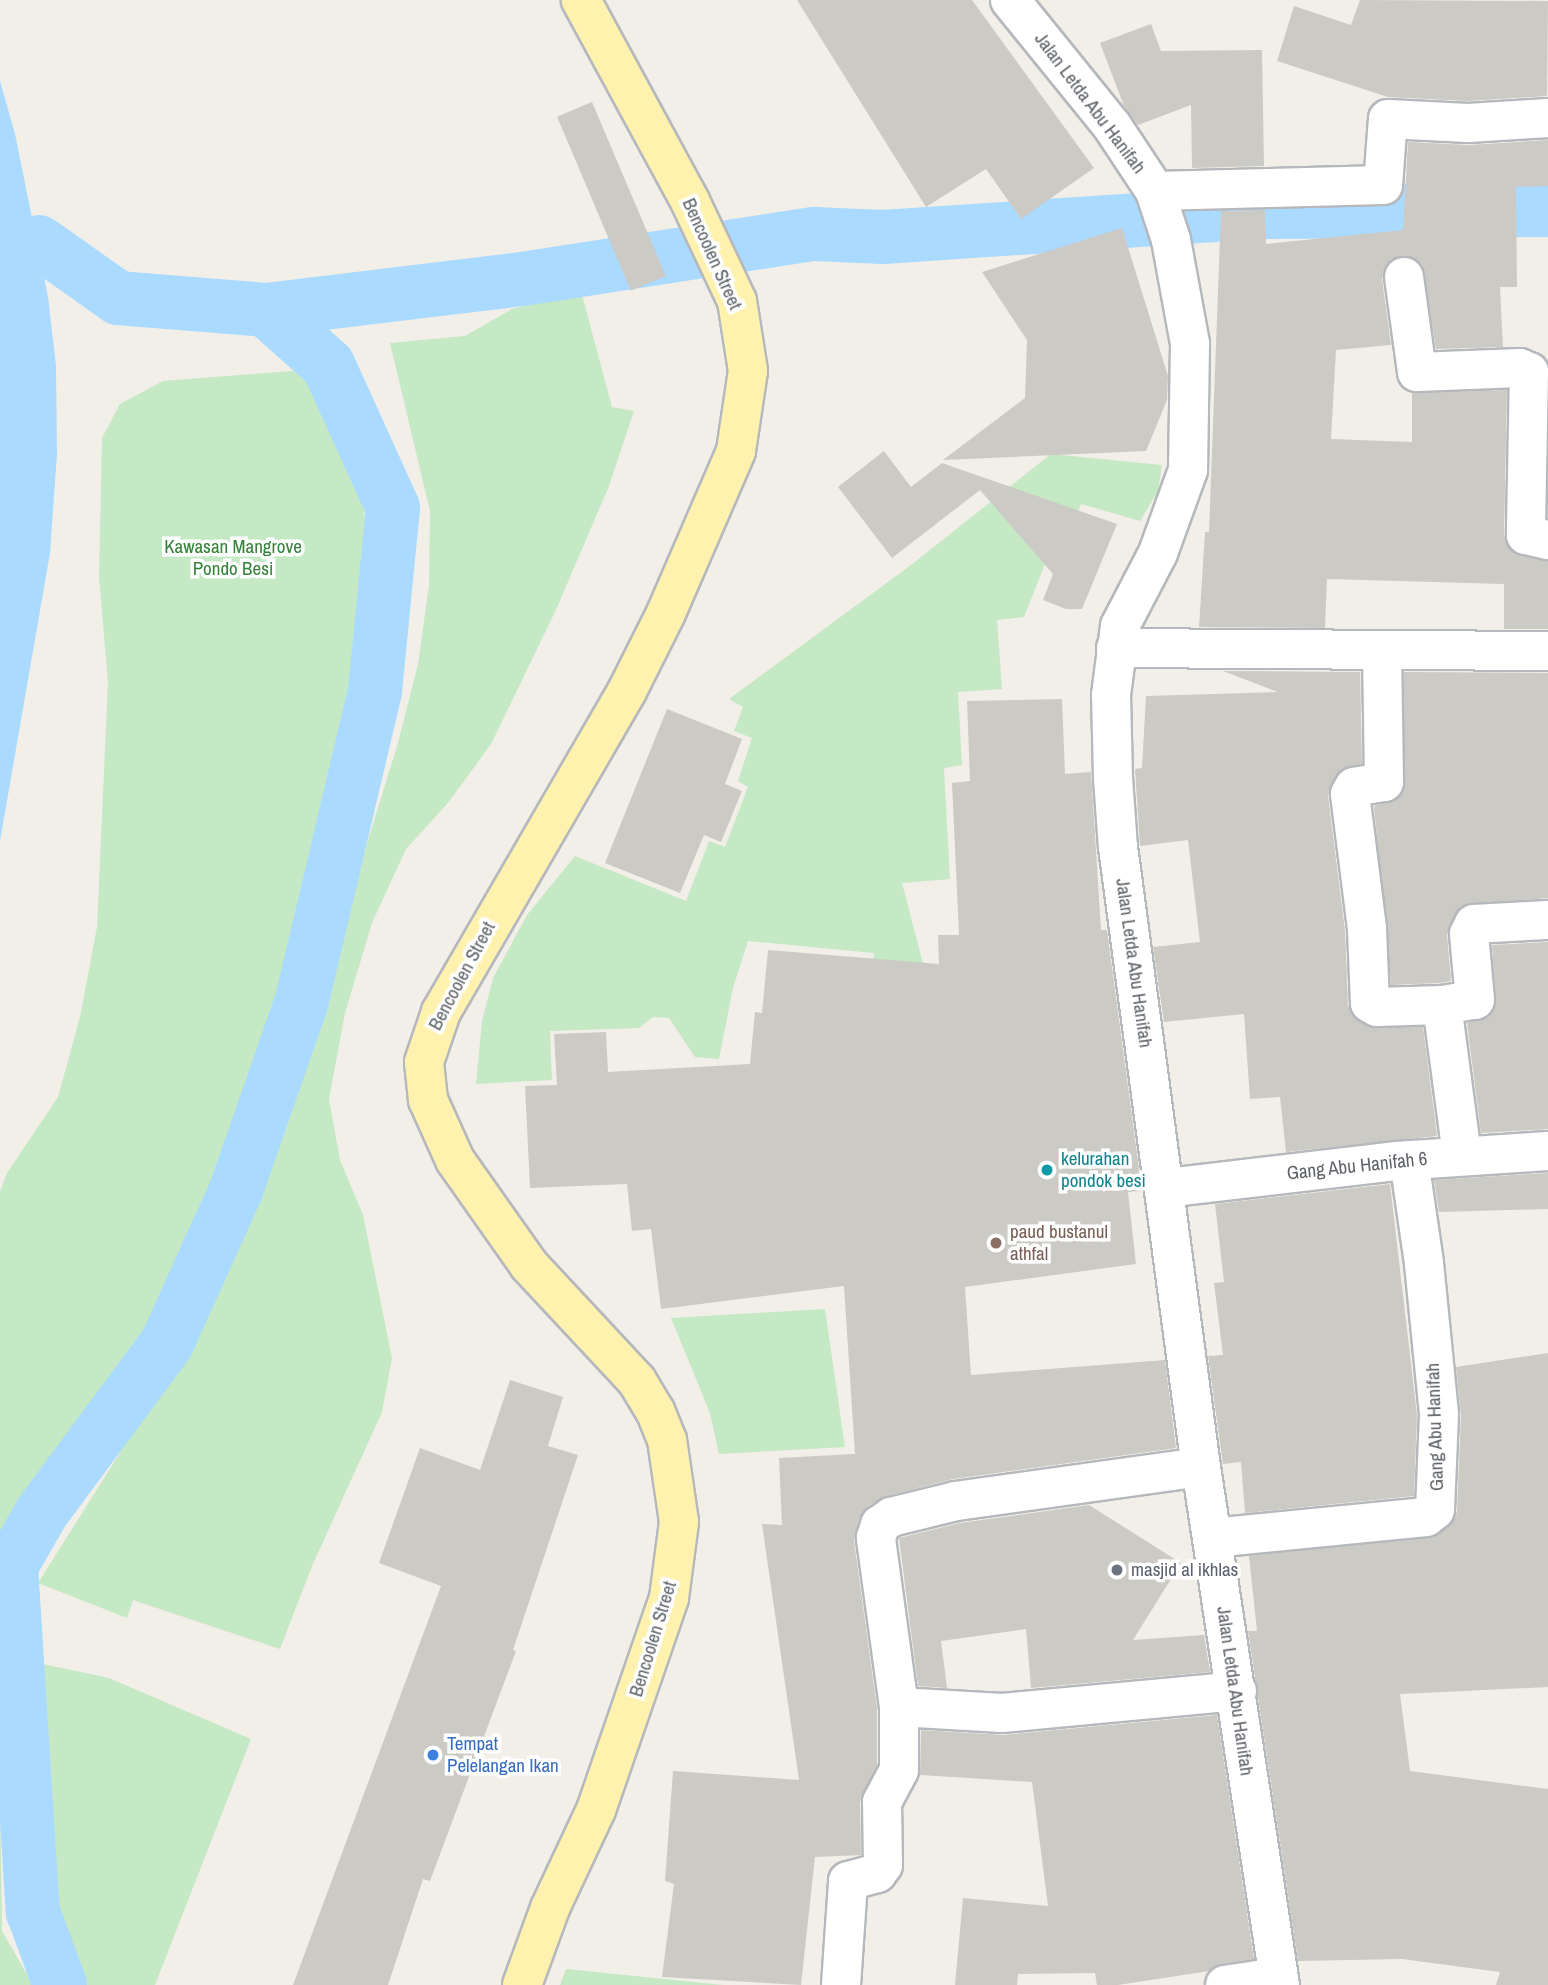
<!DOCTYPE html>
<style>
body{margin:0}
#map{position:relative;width:1548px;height:1985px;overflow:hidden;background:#f1efe8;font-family:"Archivo Narrow",sans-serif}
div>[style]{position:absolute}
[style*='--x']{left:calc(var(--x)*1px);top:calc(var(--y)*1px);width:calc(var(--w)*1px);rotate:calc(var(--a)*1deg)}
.green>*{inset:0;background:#c5e8c5}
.water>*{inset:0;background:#aadaff}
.canal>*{height:54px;margin:-27px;padding:0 27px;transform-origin:27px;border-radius:27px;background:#aadaff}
.building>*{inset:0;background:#cccac5;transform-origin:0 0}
.roads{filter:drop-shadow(2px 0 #b5b8bc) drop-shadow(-2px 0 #b5b8bc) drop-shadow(0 2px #b5b8bc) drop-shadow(0 -2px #b5b8bc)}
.minor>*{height:38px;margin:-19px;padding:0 19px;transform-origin:19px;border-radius:19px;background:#fff}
.tertiary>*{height:38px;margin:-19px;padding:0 19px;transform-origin:19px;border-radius:19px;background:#fff}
.primary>*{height:38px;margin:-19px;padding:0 19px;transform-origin:19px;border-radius:19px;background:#fff2af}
.dots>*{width:19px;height:19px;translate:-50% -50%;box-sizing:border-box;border:4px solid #fff;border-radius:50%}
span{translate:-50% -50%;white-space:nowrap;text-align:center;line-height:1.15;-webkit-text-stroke:7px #fff;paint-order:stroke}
.street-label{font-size:19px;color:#5f6368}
.park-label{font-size:19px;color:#348238}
.culture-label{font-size:19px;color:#0d838f}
.left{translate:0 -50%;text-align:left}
.education-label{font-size:19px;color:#785e54}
.worship-label{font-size:19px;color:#5b616d}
.shop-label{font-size:19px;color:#366cbe}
</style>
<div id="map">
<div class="green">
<i style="clip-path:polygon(581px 291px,612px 407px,634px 411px,609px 486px,555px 612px,491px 744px,448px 803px,406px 849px,372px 923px,345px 1013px,329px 1099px,340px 1160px,363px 1215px,392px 1358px,382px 1412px,312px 1566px,280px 1649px,133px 1600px,127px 1618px,38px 1583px,213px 1305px,255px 1205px,398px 743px,418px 664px,429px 585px,430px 511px,390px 343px,465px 336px,512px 309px)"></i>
<i style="clip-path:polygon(293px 371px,309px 381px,335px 413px,362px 471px,367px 560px,347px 731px,280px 1018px,247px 1128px,158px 1322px,117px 1387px,73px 1444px,39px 1479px,4px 1547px,0 1544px,0 1192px,7px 1173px,58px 1097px,80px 1017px,97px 927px,108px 682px,99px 578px,102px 438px,120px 404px,163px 381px)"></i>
<i style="clip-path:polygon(1051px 454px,1162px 465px,1158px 491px,1140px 521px,1081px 504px,1066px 544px,1054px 541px,1024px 617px,997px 620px,1002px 689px,958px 692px,962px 765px,944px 768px,950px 879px,902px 883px,927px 979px,868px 1016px,874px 953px,748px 941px,733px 988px,719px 1059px,695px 1057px,669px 1018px,653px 1017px,639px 1028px,550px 1031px,552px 1080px,476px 1084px,482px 1021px,493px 978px,527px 915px,575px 856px,686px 901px,709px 841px,725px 847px,748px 787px,738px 781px,752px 738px,734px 731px,743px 707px,729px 699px,911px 565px)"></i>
<i style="clip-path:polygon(825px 1309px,845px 1447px,719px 1454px,710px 1413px,671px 1318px)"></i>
<i style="clip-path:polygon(43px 1664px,109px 1678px,251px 1739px,155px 1985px,77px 1985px,74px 1979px,54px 1910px,43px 1828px)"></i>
<i style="clip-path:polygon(0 1794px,2px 1931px,33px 1985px,0 1985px)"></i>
<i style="clip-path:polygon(566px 1969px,723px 1985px,560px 1985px)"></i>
</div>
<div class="water">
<i style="clip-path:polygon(0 81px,15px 134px,48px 297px,56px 366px,57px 454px,50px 553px,0 841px)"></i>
</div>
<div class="canal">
<i style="--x:39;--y:242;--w:97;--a:35.3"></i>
<i style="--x:118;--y:298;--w:148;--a:4.6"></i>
<i style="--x:266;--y:310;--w:258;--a:-6.9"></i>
<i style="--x:522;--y:279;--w:295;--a:-8.8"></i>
<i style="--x:814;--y:234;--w:69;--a:2.5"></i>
<i style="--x:883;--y:237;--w:373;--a:-3.8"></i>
<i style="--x:1255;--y:212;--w:293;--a:-0.4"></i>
<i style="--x:0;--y:1561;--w:12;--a:24"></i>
<i style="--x:11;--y:1566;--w:347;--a:86.4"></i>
<i style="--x:33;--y:1912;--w:78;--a:69.7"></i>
<i style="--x:11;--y:1566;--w:62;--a:-60.1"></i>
<i style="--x:42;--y:1512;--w:210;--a:-53.5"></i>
<i style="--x:167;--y:1343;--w:168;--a:-65.7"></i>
<i style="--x:236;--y:1190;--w:201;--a:-70.8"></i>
<i style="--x:302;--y:1000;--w:318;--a:-76.7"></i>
<i style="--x:375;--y:691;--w:184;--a:-84.4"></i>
<i style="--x:393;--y:508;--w:157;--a:-114.4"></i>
<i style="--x:328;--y:365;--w:83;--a:-138.4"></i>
</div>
<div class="building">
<i style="clip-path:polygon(797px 0,972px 0,1094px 168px,1021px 219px,986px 169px,926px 207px)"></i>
<i style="clip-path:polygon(1360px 0,1548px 1px,1547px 96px,1468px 101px,1388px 97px,1277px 61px,1294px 6px,1351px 25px)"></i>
<i style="clip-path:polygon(1151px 24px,1161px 51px,1262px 50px,1264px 166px,1192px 168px,1191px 105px,1138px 125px,1124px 106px,1100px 43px)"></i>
<i style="left:592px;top:102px;width:189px;height:38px;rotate:67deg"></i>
<i style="clip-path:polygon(1548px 140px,1548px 186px,1516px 187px,1517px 287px,1500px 287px,1503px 347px,1436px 349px,1422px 264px,1412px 257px,1391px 259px,1382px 279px,1391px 345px,1336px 350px,1331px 439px,1412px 442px,1412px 393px,1507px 390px,1504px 535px,1513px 552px,1548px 561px,1548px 629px,1504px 629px,1504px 584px,1327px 579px,1325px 628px,1199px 627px,1205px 532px,1209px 532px,1221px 211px,1265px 210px,1266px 244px,1403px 230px,1408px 142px,1469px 145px)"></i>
<i style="clip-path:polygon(1122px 228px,1168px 376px,1167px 400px,1146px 451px,943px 460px,1025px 398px,1027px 340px,982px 272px)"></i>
<i style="clip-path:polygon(884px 451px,911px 487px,942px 463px,1117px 524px,1082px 609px,1066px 609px,1043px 600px,1053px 574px,980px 490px,892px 558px,838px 487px)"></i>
<i style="clip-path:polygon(1223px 671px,1360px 672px,1362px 764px,1341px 769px,1328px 796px,1345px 931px,1348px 1005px,1352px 1015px,1367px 1026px,1423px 1027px,1437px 1136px,1286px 1152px,1280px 1097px,1250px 1099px,1244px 1014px,1164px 1022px,1153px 947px,1200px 942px,1188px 840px,1140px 846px,1135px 769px,1142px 768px,1146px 696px,1278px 692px)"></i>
<i style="clip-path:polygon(1404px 672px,1548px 673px,1548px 898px,1461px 906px,1447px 935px,1451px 981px,1440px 983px,1391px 985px,1374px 806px,1396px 800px,1404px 791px)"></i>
<i style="clip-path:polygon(1062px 699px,1065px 774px,1091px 772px,1101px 930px,1107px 930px,1142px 1191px,1128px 1192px,1136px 1264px,965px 1287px,971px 1375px,1165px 1360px,1176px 1448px,953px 1479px,886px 1496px,867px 1507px,859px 1519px,854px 1541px,877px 1708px,877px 1765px,860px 1802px,861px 1855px,815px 1857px,801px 1985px,662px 1977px,674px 1884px,665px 1881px,673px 1771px,799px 1780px,762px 1524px,782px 1525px,779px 1458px,855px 1454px,844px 1286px,661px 1309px,651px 1229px,632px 1231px,627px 1184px,530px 1188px,525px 1086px,557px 1085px,554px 1034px,606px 1032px,608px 1072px,750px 1064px,755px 1012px,762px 1013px,768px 950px,939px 964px,938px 935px,959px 935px,952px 783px,970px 781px,967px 701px)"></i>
<i style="clip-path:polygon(667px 709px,742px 739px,725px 784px,742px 791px,721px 842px,704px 835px,680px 893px,605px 863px)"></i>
<i style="clip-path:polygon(1548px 942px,1548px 1129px,1481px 1133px,1467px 1023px,1488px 1018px,1495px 1008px,1492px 945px)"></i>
<i style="clip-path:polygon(1548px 1173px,1548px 1209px,1439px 1212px,1434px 1180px)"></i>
<i style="clip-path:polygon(1390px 1184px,1417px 1415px,1414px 1496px,1245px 1513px,1241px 1462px,1223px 1464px,1208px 1356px,1223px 1355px,1214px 1283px,1224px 1282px,1215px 1204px)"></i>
<i style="clip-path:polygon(1548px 1353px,1548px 1687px,1400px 1694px,1410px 1771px,1548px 1789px,1548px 1985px,1496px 1985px,1500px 1972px,1402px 1959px,1298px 1961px,1248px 1631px,1257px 1631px,1249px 1556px,1439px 1534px,1454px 1520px,1457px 1511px,1461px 1415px,1456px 1367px)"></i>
<i style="clip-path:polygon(510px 1380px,563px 1397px,548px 1446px,578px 1455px,513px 1650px,516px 1651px,430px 1881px,423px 1879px,388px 1985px,293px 1985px,441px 1586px,379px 1563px,420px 1448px,480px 1470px)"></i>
<i style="clip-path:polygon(1089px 1505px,1181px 1563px,1133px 1640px,1204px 1635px,1210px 1672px,1031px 1688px,1026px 1629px,941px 1641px,947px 1688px,918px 1686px,899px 1538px,960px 1523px)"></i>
<i style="clip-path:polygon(1217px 1715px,1254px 1959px,1221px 1964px,1209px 1971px,1118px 1985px,1097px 1985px,1095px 1973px,1018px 1974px,1017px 1985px,955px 1985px,963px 1898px,1048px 1906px,1032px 1782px,920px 1775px,921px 1730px,1004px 1735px)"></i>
</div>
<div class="roads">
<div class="minor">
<i style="--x:1155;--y:191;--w:228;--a:-1.5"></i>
<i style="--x:1383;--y:185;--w:66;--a:-85.7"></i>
<i style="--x:1388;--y:119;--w:80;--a:2.9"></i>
<i style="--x:1468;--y:123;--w:80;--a:-3.6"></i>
<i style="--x:1404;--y:277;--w:96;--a:82.2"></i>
<i style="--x:1417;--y:372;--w:103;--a:-2.2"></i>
<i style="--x:1520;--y:368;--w:10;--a:24"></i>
<i style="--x:1529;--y:372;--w:163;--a:91.1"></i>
<i style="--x:1526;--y:535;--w:23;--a:13"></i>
<i style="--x:1116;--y:648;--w:432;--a:0.4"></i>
<i style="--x:1382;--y:651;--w:131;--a:89.1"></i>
<i style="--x:1384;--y:782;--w:30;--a:171"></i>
<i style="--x:1354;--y:787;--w:8;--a:120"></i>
<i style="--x:1350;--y:794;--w:136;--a:82.8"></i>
<i style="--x:1367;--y:929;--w:74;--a:87.7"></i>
<i style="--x:1370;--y:1003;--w:8;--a:30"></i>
<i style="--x:1377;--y:1007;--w:65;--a:-1.8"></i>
<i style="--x:1442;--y:1005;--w:151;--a:82.4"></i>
<i style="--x:1442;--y:1005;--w:33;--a:-9"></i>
<i style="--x:1475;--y:1000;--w:66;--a:-95.2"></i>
<i style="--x:1469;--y:934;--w:11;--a:-63"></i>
<i style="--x:1474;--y:924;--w:74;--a:-3.1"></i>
<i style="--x:1166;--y:1188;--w:233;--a:-6.7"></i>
<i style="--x:1397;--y:1161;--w:151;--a:-3.8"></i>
<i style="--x:1212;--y:1538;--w:215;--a:-5.6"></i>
<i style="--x:1426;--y:1517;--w:11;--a:-38"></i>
<i style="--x:1435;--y:1510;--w:96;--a:-87.6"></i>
<i style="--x:1439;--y:1414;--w:152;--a:-95.7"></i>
<i style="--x:1424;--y:1263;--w:104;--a:-98.3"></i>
<i style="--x:899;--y:1707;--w:171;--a:-97.8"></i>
<i style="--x:876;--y:1538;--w:14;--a:-73"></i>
<i style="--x:880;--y:1525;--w:14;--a:-36"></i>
<i style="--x:891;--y:1517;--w:67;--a:-13.8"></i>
<i style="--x:956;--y:1501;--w:247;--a:-7.9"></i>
<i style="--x:841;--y:1985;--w:104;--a:-86.1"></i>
<i style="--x:848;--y:1881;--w:30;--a:-15"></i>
<i style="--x:877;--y:1873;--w:10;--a:-53"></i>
<i style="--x:883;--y:1865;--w:63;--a:-90.9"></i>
<i style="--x:882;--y:1802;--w:36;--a:-62"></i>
<i style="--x:899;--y:1770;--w:63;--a:-90"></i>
<i style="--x:899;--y:1707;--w:103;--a:3.3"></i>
<i style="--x:1002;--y:1713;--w:236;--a:-5.3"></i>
<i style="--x:1225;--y:1985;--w:54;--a:-8.6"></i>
</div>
<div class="tertiary">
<i style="--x:1010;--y:0;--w:162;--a:51"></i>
<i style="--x:1112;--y:126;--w:78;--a:56.5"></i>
<i style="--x:1155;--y:191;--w:52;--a:71.9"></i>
<i style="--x:1171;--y:240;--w:106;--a:79.6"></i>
<i style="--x:1190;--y:344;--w:126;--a:90.9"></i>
<i style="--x:1188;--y:470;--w:88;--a:109.9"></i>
<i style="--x:1158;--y:553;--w:82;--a:117.5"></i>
<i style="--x:1120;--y:626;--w:70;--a:97.4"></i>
<i style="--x:1111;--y:695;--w:83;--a:88.6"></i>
<i style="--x:1113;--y:778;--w:69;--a:85.9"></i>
<i style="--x:1118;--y:847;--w:626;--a:82.38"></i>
<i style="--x:1201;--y:1467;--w:524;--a:81.33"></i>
</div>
<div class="primary">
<i style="--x:522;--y:1985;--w:82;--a:-70"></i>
<i style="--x:550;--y:1908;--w:108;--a:-64.9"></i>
<i style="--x:596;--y:1810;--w:224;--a:-71"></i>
<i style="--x:669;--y:1598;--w:77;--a:-82.5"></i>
<i style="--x:679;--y:1522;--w:83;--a:-98.3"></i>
<i style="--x:667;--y:1440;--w:31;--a:-112"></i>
<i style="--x:655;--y:1411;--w:35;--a:-121"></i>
<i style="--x:637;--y:1381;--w:158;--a:-133"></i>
<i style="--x:529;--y:1265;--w:128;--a:-125.2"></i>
<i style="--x:455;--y:1160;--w:66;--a:-114.2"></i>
<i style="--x:428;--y:1100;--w:38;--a:-96"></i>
<i style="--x:424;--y:1062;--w:53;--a:-71.2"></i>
<i style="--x:441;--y:1012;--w:371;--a:-59.9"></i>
<i style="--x:627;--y:691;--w:87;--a:-63.4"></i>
<i style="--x:666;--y:613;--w:176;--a:-66.6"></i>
<i style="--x:736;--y:451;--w:81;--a:-81.5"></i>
<i style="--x:748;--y:371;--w:71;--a:-98.9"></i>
<i style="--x:737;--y:301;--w:110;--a:-115.2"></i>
<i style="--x:690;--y:201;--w:229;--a:-118.5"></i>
</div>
</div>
<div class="dots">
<i style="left:1047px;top:1170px;background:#0f9aa8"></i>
<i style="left:996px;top:1243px;background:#8d6e63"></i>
<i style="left:1117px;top:1570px;background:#6b7280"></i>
<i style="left:433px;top:1755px;background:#3f7fe0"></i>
</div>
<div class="street-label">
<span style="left:1090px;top:103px;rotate:53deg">Jalan Letda Abu Hanifah</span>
<span style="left:712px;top:254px;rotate:66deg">Bencoolen Street</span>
<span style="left:1134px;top:963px;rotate:82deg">Jalan Letda Abu Hanifah</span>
<span style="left:462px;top:976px;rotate:-62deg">Bencoolen Street</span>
<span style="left:1357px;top:1166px;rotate:-6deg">Gang Abu Hanifah 6</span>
<span style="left:1435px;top:1427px;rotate:-92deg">Gang Abu Hanifah</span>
<span style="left:653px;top:1639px;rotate:-73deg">Bencoolen Street</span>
<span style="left:1235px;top:1691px;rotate:82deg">Jalan Letda Abu Hanifah</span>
</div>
<div class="park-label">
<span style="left:233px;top:558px">Kawasan Mangrove<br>Pondo Besi</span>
</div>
<div class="culture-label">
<span class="left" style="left:1061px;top:1170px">kelurahan<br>pondok besi</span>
</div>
<div class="education-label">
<span class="left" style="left:1010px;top:1243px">paud bustanul<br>athfal</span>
</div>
<div class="worship-label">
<span class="left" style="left:1131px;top:1570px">masjid al ikhlas</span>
</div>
<div class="shop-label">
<span class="left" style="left:447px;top:1755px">Tempat<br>Pelelangan Ikan</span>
</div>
</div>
